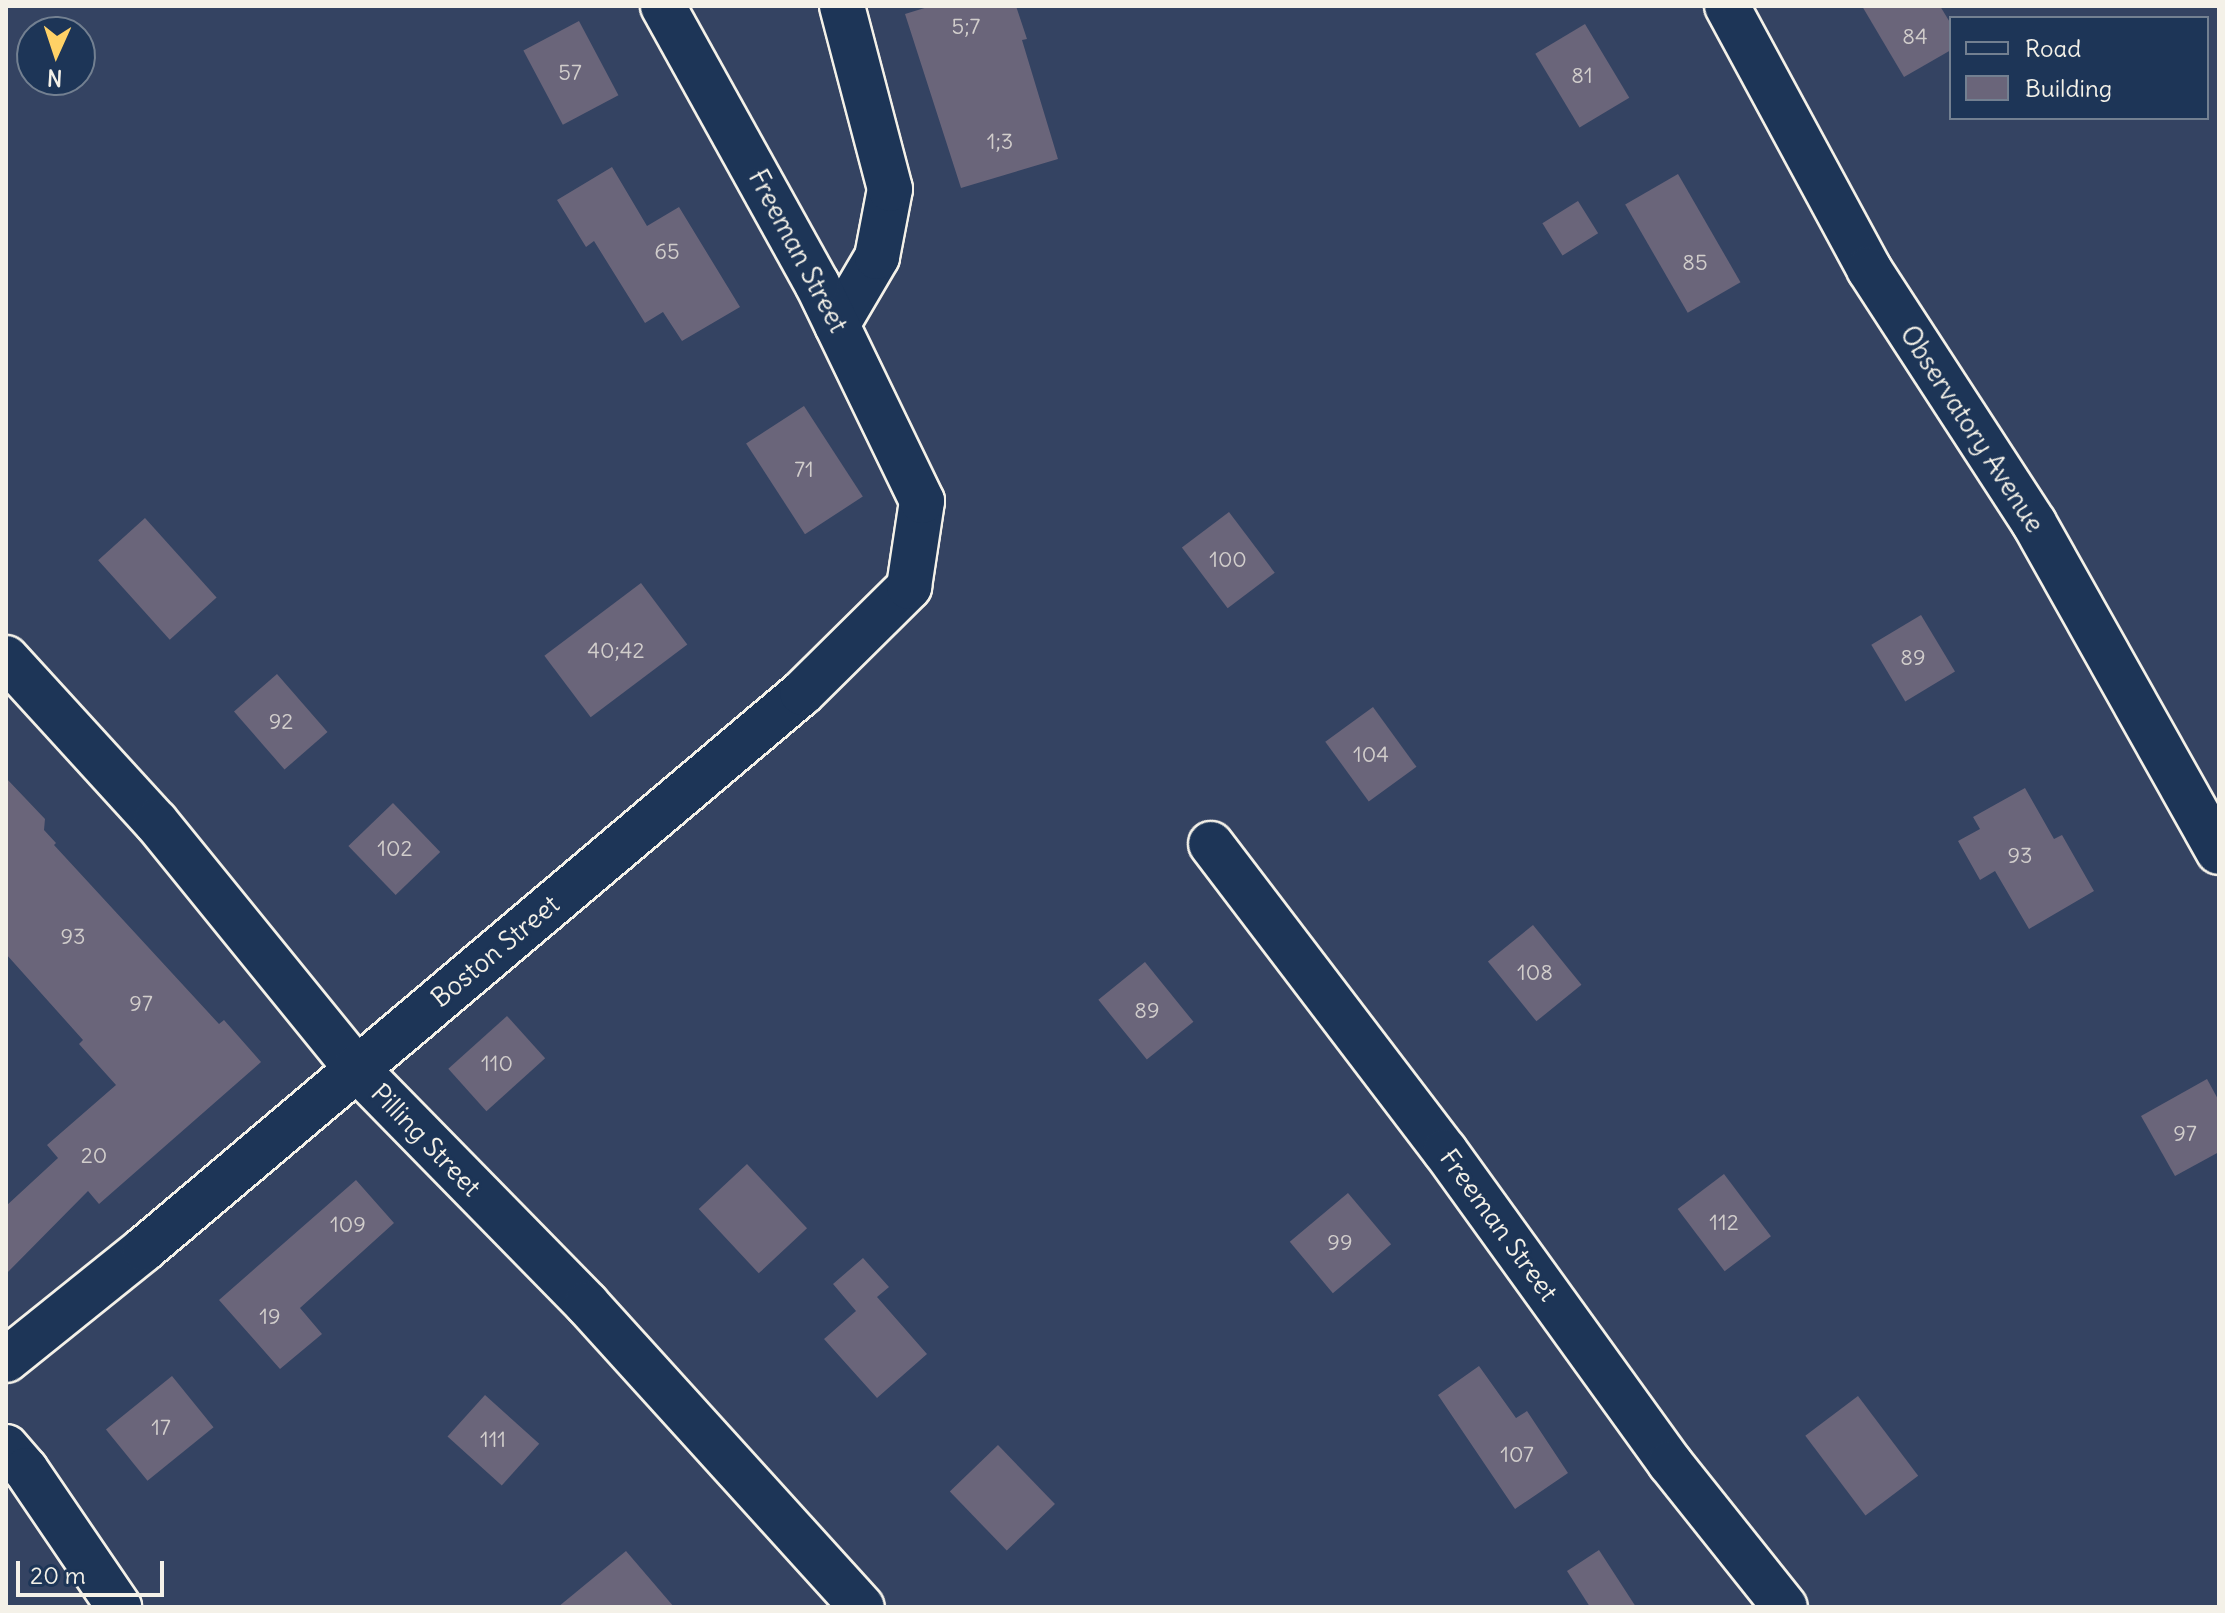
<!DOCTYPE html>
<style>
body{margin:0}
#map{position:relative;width:2225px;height:1613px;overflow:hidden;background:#344362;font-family:Delius,sans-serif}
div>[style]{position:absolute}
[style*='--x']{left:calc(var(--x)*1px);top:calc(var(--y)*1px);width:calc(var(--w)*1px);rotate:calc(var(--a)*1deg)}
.building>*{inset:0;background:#6a657a;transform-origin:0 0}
.roads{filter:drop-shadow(2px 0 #f4f1e8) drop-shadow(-2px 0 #f4f1e8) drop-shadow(0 2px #f4f1e8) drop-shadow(0 -2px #f4f1e8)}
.minor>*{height:44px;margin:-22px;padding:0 22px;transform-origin:22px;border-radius:22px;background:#1d3557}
span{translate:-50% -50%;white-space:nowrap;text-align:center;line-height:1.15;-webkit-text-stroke:6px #1d3557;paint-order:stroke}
.number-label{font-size:22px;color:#d2cecc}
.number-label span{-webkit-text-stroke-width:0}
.street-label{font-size:26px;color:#f4f1e8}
.frame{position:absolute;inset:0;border:8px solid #f4f1e8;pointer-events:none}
.legend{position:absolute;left:1949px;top:16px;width:260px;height:104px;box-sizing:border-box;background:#1d3557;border:2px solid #738091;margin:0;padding:10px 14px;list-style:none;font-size:24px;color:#f4f1e8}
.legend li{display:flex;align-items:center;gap:16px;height:40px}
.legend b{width:40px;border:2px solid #738091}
.north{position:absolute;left:16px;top:16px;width:80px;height:80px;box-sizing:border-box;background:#1d3557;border:2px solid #738091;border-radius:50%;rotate:183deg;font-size:22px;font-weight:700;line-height:32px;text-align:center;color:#f4f1e8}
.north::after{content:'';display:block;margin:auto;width:28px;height:36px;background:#ffd166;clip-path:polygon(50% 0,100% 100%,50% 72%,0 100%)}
.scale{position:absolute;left:16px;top:1561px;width:148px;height:36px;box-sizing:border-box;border:4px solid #f4f1e8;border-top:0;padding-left:10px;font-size:24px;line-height:28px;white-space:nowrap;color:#f4f1e8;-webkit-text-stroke:6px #1d3557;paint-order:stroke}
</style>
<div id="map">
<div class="building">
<i style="clip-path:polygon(931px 6px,1016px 6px,1027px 39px,1022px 40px,1058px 159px,961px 188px,905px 14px)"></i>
<i style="clip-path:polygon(1862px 6px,1940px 6px,1951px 24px,1951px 50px,1904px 77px)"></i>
<i style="left:579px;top:21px;width:84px;height:63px;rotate:62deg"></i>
<i style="left:1585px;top:24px;width:86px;height:58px;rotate:59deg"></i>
<i style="clip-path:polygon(612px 167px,647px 226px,679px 207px,740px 307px,682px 341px,663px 312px,645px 323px,594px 241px,586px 247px,557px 200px)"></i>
<i style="left:1678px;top:174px;width:125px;height:61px;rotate:60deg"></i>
<i style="left:1578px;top:201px;width:38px;height:42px;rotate:58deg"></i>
<i style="left:804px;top:406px;width:108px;height:69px;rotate:57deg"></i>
<i style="left:1229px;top:512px;width:76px;height:59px;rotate:53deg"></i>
<i style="left:145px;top:518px;width:107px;height:63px;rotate:48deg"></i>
<i style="left:641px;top:583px;width:77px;height:121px;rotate:53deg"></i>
<i style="left:1921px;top:615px;width:66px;height:58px;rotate:59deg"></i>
<i style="left:277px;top:674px;width:77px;height:57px;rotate:49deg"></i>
<i style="left:1373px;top:707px;width:74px;height:59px;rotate:54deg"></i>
<i style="clip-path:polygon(6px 778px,45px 819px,44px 830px,56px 843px,54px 845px,219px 1024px,224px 1020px,261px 1062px,99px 1204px,88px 1191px,6px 1274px,6px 1206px,58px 1158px,47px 1145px,116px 1085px,79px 1044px,83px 1040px,6px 954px)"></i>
<i style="clip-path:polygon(2025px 788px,2054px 839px,2062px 835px,2094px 891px,2029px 929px,1995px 871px,1980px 880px,1958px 841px,1980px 829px,1973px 817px)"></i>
<i style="left:393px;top:803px;width:68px;height:62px;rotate:46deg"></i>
<i style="left:1533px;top:925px;width:77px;height:58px;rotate:51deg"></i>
<i style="left:1145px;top:962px;width:77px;height:60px;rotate:51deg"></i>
<i style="left:507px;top:1016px;width:57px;height:79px;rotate:48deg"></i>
<i style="clip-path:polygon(2207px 1079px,2219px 1101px,2219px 1152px,2175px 1176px,2141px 1116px)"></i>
<i style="left:747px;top:1164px;width:88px;height:66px;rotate:47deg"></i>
<i style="left:1724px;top:1174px;width:78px;height:58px;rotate:53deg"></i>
<i style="clip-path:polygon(356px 1180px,394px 1223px,300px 1308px,322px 1334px,280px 1369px,219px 1300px)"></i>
<i style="left:1348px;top:1193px;width:67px;height:76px;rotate:50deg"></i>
<i style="clip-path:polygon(863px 1258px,889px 1287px,877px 1297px,927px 1354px,877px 1398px,824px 1339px,856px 1311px,833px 1284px)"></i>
<i style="clip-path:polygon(1479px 1366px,1516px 1418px,1527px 1411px,1568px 1473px,1515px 1509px,1438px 1395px)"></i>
<i style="left:172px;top:1376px;width:66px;height:85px;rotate:51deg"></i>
<i style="left:485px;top:1395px;width:73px;height:56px;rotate:42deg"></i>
<i style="left:1858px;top:1396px;width:100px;height:66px;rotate:53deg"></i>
<i style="left:998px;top:1445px;width:82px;height:67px;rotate:46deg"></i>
<i style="clip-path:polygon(1599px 1550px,1636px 1607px,1590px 1607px,1567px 1571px)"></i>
<i style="clip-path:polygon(626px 1551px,674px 1607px,558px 1607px)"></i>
</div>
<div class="roads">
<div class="minor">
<i style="--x:1727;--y:6;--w:299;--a:61.6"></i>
<i style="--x:1869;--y:269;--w:303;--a:57"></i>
<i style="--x:2034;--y:523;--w:377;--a:60.7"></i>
<i style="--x:837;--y:325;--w:79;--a:-59.5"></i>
<i style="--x:877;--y:257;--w:69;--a:-79.2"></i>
<i style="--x:890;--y:189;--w:189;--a:-104.7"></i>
<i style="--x:6;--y:658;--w:222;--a:47.6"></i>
<i style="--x:156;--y:822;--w:317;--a:50.9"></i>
<i style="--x:356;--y:1068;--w:330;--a:45.6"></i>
<i style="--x:587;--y:1304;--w:409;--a:47.8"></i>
<i style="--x:1211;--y:844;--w:386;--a:52.7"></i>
<i style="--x:1445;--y:1151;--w:385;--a:54.2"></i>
<i style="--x:1670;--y:1463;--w:184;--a:51.4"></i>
<i style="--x:6;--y:1360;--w:177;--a:-38.8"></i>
<i style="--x:144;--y:1249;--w:861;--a:-40.2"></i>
<i style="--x:802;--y:693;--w:151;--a:-44.7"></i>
<i style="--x:909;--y:587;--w:87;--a:-81.4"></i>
<i style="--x:922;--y:501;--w:241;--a:-115.8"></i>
<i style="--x:817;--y:284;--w:318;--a:-119"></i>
<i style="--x:6;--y:1447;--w:30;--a:49"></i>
<i style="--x:26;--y:1470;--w:166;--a:55.8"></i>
</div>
</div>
<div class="number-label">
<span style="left:966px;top:27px">5;7</span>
<span style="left:1915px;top:37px">84</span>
<span style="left:570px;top:73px">57</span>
<span style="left:1582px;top:76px">81</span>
<span style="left:1000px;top:142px">1;3</span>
<span style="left:667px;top:252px">65</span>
<span style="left:1695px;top:263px">85</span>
<span style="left:804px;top:470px">71</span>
<span style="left:1228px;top:560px">100</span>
<span style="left:616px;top:651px">40;42</span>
<span style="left:1913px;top:658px">89</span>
<span style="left:281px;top:722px">92</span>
<span style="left:1371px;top:755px">104</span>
<span style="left:395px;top:849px">102</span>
<span style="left:2020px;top:856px">93</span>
<span style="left:73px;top:937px">93</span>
<span style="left:1535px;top:973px">108</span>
<span style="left:141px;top:1004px">97</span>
<span style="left:1147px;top:1011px">89</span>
<span style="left:497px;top:1064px">110</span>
<span style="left:2185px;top:1134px">97</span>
<span style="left:94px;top:1156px">20</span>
<span style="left:1724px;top:1223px">112</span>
<span style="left:348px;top:1225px">109</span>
<span style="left:1340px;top:1243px">99</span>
<span style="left:270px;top:1317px">19</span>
<span style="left:161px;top:1428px">17</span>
<span style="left:493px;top:1440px">111</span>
<span style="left:1517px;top:1455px">107</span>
</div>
<div class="street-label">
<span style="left:798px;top:251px;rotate:62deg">Freeman Street</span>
<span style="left:1972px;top:429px;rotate:57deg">Observatory Avenue</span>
<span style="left:495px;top:951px;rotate:-40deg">Boston Street</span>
<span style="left:426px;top:1140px;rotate:46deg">Pilling Street</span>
<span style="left:1499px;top:1225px;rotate:54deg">Freeman Street</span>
</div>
<div class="frame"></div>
<ul class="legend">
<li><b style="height:10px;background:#1d3557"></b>Road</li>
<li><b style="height:22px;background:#6a657a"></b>Building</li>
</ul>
<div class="north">N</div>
<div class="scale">20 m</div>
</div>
